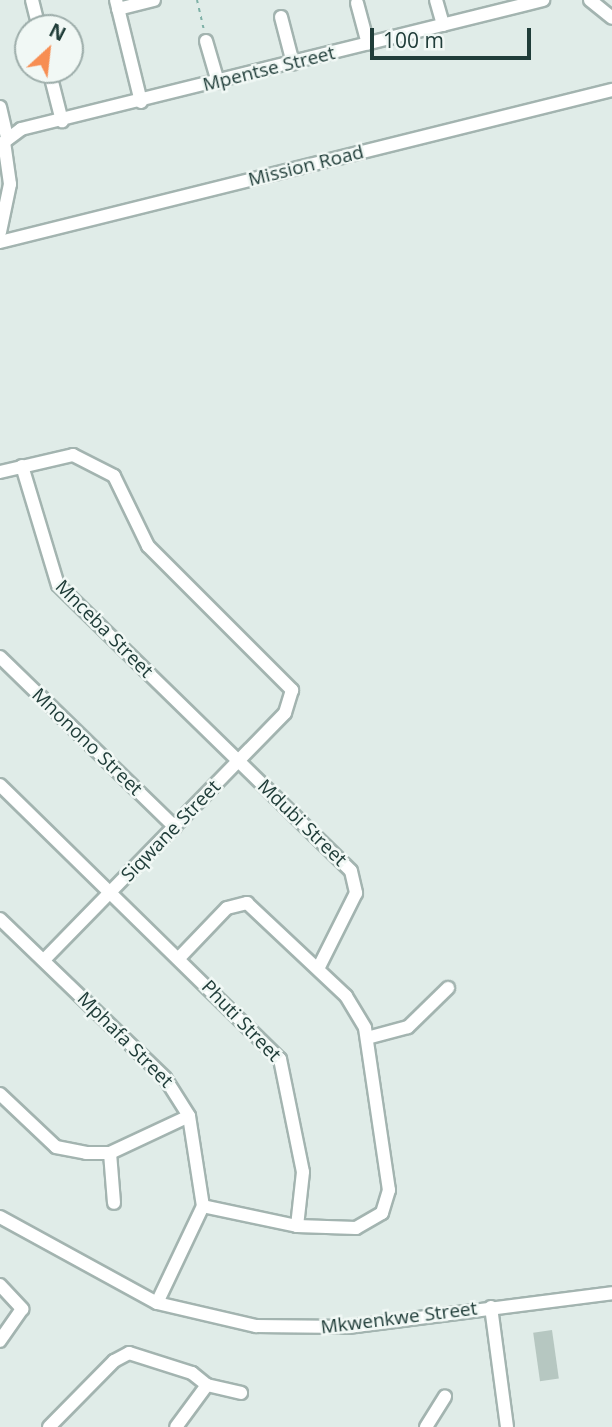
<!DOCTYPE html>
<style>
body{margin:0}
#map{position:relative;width:612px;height:1427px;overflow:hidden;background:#e0ece8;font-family:"Open Sans",sans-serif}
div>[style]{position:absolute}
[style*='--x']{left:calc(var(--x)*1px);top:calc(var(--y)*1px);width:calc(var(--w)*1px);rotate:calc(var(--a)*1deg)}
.building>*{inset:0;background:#b6c7c1;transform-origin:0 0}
.path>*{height:2px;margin-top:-1px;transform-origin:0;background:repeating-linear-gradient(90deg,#7fb1a7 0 3.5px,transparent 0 8.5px)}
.roads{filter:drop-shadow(2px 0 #a3b4b0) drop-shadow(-2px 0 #a3b4b0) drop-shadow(0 2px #a3b4b0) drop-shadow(0 -2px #a3b4b0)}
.minor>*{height:12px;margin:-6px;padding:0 6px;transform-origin:6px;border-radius:6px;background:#fff}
span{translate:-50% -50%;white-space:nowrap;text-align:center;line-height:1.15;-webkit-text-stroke:5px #f1f8f5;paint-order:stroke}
.street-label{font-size:19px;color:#203d39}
.north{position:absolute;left:14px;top:14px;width:70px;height:70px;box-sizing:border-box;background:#f1f8f5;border:2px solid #9dadaa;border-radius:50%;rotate:27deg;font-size:19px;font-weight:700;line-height:28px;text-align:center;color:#203d39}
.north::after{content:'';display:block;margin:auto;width:24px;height:32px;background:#f78e53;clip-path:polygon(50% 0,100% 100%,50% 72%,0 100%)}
.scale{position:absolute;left:370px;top:28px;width:161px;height:32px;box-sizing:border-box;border:4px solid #203d39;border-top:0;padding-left:9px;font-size:21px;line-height:24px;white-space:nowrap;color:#203d39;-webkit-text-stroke:5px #f1f8f5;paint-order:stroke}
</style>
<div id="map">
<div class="building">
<i style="left:552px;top:1330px;width:49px;height:19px;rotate:82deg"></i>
</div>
<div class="path">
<i style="--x:197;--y:0;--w:31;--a:77"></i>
</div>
<div class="roads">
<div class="minor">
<i style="--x:32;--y:0;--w:29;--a:76"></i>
<i style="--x:116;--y:0;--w:105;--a:76.2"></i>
<i style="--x:436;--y:0;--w:26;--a:74"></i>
<i style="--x:590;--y:0;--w:28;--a:39"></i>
<i style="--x:357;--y:3;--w:42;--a:75"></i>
<i style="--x:118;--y:9;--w:37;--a:-14"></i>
<i style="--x:281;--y:17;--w:48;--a:75.4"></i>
<i style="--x:206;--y:41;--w:43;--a:73.7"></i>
<i style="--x:49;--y:70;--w:53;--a:75.7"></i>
<i style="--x:0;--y:107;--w:32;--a:77"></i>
<i style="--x:0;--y:145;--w:26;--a:-37"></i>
<i style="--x:21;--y:129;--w:538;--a:-13.88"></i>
<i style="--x:0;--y:232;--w:49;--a:-78.2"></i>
<i style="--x:10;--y:184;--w:42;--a:-98.1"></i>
<i style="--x:0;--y:242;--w:631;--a:-13.95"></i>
<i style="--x:22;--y:466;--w:124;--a:73.2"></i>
<i style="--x:58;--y:585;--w:409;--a:44.3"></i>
<i style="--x:351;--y:871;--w:23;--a:77"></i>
<i style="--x:356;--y:893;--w:83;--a:116.6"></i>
<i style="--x:0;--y:472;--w:75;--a:-13.1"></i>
<i style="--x:73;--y:455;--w:46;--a:27.1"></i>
<i style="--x:114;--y:476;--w:78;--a:64.1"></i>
<i style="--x:148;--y:546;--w:204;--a:45"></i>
<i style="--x:292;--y:690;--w:24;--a:107"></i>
<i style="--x:285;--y:713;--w:345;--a:134.3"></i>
<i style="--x:0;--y:657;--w:244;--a:44.2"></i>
<i style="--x:0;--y:785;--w:392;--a:44.4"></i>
<i style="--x:280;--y:1059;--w:115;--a:78.5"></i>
<i style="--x:303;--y:1172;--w:54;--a:96.3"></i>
<i style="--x:0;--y:919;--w:229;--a:43.9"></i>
<i style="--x:165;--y:1078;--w:45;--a:57.7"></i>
<i style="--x:189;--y:1116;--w:91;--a:81.2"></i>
<i style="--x:203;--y:1206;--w:107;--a:115.4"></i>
<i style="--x:179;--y:958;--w:69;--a:-46.2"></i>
<i style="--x:227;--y:908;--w:21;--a:-14"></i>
<i style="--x:247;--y:903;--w:136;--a:43.2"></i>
<i style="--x:346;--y:996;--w:37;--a:59"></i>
<i style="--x:365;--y:1028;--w:164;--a:81.6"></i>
<i style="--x:389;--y:1190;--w:24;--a:107"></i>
<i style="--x:382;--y:1213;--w:30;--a:150"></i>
<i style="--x:356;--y:1228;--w:59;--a:-178.1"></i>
<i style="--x:297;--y:1226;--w:96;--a:-168"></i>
<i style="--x:367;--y:1038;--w:42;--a:-15"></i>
<i style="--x:408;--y:1027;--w:56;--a:-44.3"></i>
<i style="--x:0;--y:1094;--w:77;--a:43.4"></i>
<i style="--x:56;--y:1147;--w:31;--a:11"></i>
<i style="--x:86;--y:1153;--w:24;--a:0"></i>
<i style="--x:110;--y:1153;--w:87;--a:-25.1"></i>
<i style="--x:110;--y:1153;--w:50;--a:85.4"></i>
<i style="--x:0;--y:1217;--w:179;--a:28.7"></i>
<i style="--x:157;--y:1303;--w:102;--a:13.1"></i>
<i style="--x:256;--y:1326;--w:92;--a:0.6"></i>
<i style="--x:348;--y:1327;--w:266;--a:-7.3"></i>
<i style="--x:0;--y:1285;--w:33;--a:47"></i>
<i style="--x:22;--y:1309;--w:39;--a:125"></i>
<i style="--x:491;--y:1307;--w:121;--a:82.4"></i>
<i style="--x:207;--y:1385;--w:35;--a:13"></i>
<i style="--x:49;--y:1427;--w:93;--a:-45.4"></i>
<i style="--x:114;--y:1361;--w:17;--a:-28"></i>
<i style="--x:129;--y:1353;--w:66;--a:17.6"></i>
<i style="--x:192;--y:1373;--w:19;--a:39"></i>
<i style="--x:207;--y:1385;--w:52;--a:126.4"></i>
<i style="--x:426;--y:1427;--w:36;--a:-58"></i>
</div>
</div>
<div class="street-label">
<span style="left:269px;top:69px;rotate:-14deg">Mpentse Street</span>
<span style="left:306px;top:166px;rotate:-14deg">Mission Road</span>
<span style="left:104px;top:629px;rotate:45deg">Mnceba Street</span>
<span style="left:87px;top:742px;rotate:44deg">Mnonono Street</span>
<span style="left:302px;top:823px;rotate:44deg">Mdubi Street</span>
<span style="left:171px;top:831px;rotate:-46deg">Siqwane Street</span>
<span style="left:241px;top:1021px;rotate:46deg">Phuti Street</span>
<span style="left:125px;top:1040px;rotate:45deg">Mphafa Street</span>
<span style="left:399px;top:1318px;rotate:-7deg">Mkwenkwe Street</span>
</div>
<div class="north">N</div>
<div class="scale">100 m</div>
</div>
